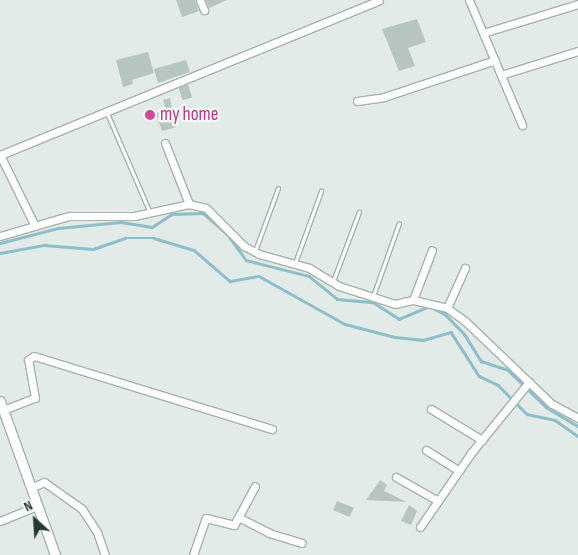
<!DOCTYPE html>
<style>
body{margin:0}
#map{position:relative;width:578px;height:555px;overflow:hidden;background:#e2ebe7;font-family:"Sofia Sans Condensed",sans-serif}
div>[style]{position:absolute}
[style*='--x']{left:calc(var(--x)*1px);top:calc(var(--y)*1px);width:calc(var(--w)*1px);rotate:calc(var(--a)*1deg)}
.stream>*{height:2.5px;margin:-1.25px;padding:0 1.25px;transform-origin:1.25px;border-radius:1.25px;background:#8ebdcb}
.building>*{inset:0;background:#b7c5c0;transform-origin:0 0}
.roads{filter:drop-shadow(1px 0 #a5b2ae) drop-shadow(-1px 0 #a5b2ae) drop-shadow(0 1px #a5b2ae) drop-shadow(0 -1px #a5b2ae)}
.service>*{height:3px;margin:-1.5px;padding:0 1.5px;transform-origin:1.5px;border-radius:1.5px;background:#fff}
.minor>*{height:7px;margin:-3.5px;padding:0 3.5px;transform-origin:3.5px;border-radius:3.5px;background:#fff}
.tertiary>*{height:9px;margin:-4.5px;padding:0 4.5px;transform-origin:4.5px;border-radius:4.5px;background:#fff}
.dots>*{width:14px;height:14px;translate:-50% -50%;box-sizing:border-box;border:2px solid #f2f7f5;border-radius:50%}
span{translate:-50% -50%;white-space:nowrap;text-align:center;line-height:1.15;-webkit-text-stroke:5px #f2f7f5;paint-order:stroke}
.hotel-label{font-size:19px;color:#b23c85}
.left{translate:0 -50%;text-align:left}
.north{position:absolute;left:10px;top:495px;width:50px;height:50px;-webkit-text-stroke:4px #f2f7f5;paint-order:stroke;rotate:334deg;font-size:14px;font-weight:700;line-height:20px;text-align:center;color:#233a35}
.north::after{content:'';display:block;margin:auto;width:18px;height:22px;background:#233a35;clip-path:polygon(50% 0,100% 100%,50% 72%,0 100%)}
</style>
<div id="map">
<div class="stream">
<i style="--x:0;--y:243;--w:60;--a:-14.5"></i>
<i style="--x:58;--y:228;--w:63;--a:-5.4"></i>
<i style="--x:121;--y:222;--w:31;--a:9"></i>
<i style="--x:152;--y:227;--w:24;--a:-33"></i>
<i style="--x:172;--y:214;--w:31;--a:-2"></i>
<i style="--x:203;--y:213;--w:33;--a:41"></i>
<i style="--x:228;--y:235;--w:31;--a:54"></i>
<i style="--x:246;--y:260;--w:65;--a:14.3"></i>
<i style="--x:309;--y:276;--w:36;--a:39"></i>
<i style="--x:337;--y:299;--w:36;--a:5"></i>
<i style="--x:373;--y:302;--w:31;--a:33"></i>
<i style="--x:399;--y:319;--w:33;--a:-23"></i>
<i style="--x:429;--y:306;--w:18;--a:27"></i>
<i style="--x:445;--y:314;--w:29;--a:46"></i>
<i style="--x:465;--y:335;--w:31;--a:58"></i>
<i style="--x:481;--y:361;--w:28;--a:18"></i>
<i style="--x:508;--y:370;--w:53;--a:44.2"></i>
<i style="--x:546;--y:407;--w:37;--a:31"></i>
<i style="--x:0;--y:253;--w:45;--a:-10.3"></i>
<i style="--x:44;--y:245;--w:49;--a:4.7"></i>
<i style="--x:93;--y:249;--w:34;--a:-19"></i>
<i style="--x:125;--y:238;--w:29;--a:0"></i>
<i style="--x:154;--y:238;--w:42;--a:16.7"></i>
<i style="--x:194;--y:250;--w:48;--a:40.7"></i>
<i style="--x:230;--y:281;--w:29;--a:-10"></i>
<i style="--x:259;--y:276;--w:98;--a:29.2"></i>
<i style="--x:345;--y:324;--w:52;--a:14.6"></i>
<i style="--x:395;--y:337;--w:28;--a:6"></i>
<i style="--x:423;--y:340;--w:29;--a:-16"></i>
<i style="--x:451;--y:332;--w:52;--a:57.5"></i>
<i style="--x:479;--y:376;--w:21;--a:25"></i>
<i style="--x:498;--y:385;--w:41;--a:45"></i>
<i style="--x:527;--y:414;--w:29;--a:12"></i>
<i style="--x:555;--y:420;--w:28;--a:35"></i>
</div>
<div class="building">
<i style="clip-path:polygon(176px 0,195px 0,199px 11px,182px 17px)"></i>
<i style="clip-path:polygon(206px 0,227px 0,209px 8px)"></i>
<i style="clip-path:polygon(417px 19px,426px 42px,408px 48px,415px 66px,399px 71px,382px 29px)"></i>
<i style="clip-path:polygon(148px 52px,154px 73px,132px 80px,133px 84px,123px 87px,116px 60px)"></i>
<i style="clip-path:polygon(186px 60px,190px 72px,158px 83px,154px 69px)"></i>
<i style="left:188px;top:84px;width:14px;height:10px;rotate:73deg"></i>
<i style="clip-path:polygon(170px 98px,176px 127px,162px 131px,156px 113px,166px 109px,163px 100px)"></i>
<i style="clip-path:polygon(380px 480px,387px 485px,384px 491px,407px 502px,366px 500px)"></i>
<i style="left:337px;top:501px;width:18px;height:10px;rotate:22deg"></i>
<i style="clip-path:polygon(409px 505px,417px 511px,411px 525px,401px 521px)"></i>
</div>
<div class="roads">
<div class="service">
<i style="--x:107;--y:113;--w:109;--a:66.7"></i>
<i style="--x:255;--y:251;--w:67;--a:-69.9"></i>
<i style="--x:295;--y:263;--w:77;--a:-70.1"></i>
<i style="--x:333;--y:281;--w:74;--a:-69.4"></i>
<i style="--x:373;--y:296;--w:77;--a:-70.4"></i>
</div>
<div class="minor">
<i style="--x:200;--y:0;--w:11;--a:68"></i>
<i style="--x:469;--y:0;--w:136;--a:67"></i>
<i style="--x:483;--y:33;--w:99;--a:-17"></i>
<i style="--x:501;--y:75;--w:81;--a:-17.3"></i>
<i style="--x:357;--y:101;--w:27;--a:-8"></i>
<i style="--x:384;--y:97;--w:117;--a:-18.4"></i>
<i style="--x:165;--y:143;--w:66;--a:68.5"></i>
<i style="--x:0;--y:155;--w:409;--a:-22.2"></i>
<i style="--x:0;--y:155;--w:79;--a:63.8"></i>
<i style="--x:0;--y:236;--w:72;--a:-16.2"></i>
<i style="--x:69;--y:216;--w:65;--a:0"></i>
<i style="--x:134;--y:216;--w:56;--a:-12.3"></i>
<i style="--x:189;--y:204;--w:17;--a:13"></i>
<i style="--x:206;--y:208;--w:54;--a:45"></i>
<i style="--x:244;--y:246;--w:17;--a:28"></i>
<i style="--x:259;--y:254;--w:52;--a:15.6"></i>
<i style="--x:309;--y:268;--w:35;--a:31"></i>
<i style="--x:339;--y:286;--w:59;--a:17.8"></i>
<i style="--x:395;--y:304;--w:18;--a:-13"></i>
<i style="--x:413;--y:300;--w:35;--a:13"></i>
<i style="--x:447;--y:308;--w:22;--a:36"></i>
<i style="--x:465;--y:321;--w:120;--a:43.7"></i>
<i style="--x:552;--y:404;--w:30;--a:28"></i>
<i style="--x:413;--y:300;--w:53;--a:-69.2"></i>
<i style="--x:447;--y:308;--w:44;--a:-65.8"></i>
<i style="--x:431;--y:409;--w:60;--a:31.3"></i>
<i style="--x:3;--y:410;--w:34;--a:-21"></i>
<i style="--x:35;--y:398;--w:39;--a:-100"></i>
<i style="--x:28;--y:360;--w:7;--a:-34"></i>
<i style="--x:34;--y:356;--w:249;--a:17.1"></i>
<i style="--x:426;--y:450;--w:39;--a:32"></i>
<i style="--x:396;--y:477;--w:48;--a:29.7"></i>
<i style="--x:31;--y:488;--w:14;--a:-25"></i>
<i style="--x:44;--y:482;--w:47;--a:35.4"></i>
<i style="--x:82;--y:509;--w:27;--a:57"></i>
<i style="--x:97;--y:532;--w:24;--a:71"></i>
<i style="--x:240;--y:518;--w:33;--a:27"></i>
<i style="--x:269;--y:533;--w:34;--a:17"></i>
<i style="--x:0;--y:521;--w:40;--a:-22"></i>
<i style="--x:420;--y:527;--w:90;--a:-55.4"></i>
<i style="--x:471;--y:453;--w:92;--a:-50.8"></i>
<i style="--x:193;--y:555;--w:39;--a:-71"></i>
<i style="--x:206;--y:518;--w:29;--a:14"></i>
<i style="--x:234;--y:525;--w:44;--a:-61.7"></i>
</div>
<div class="tertiary">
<i style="--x:0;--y:401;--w:164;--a:70.3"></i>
</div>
</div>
<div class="dots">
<i style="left:150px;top:115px;background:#d1479c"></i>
</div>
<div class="hotel-label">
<span class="left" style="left:160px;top:115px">my home</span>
</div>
<div class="north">N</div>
</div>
